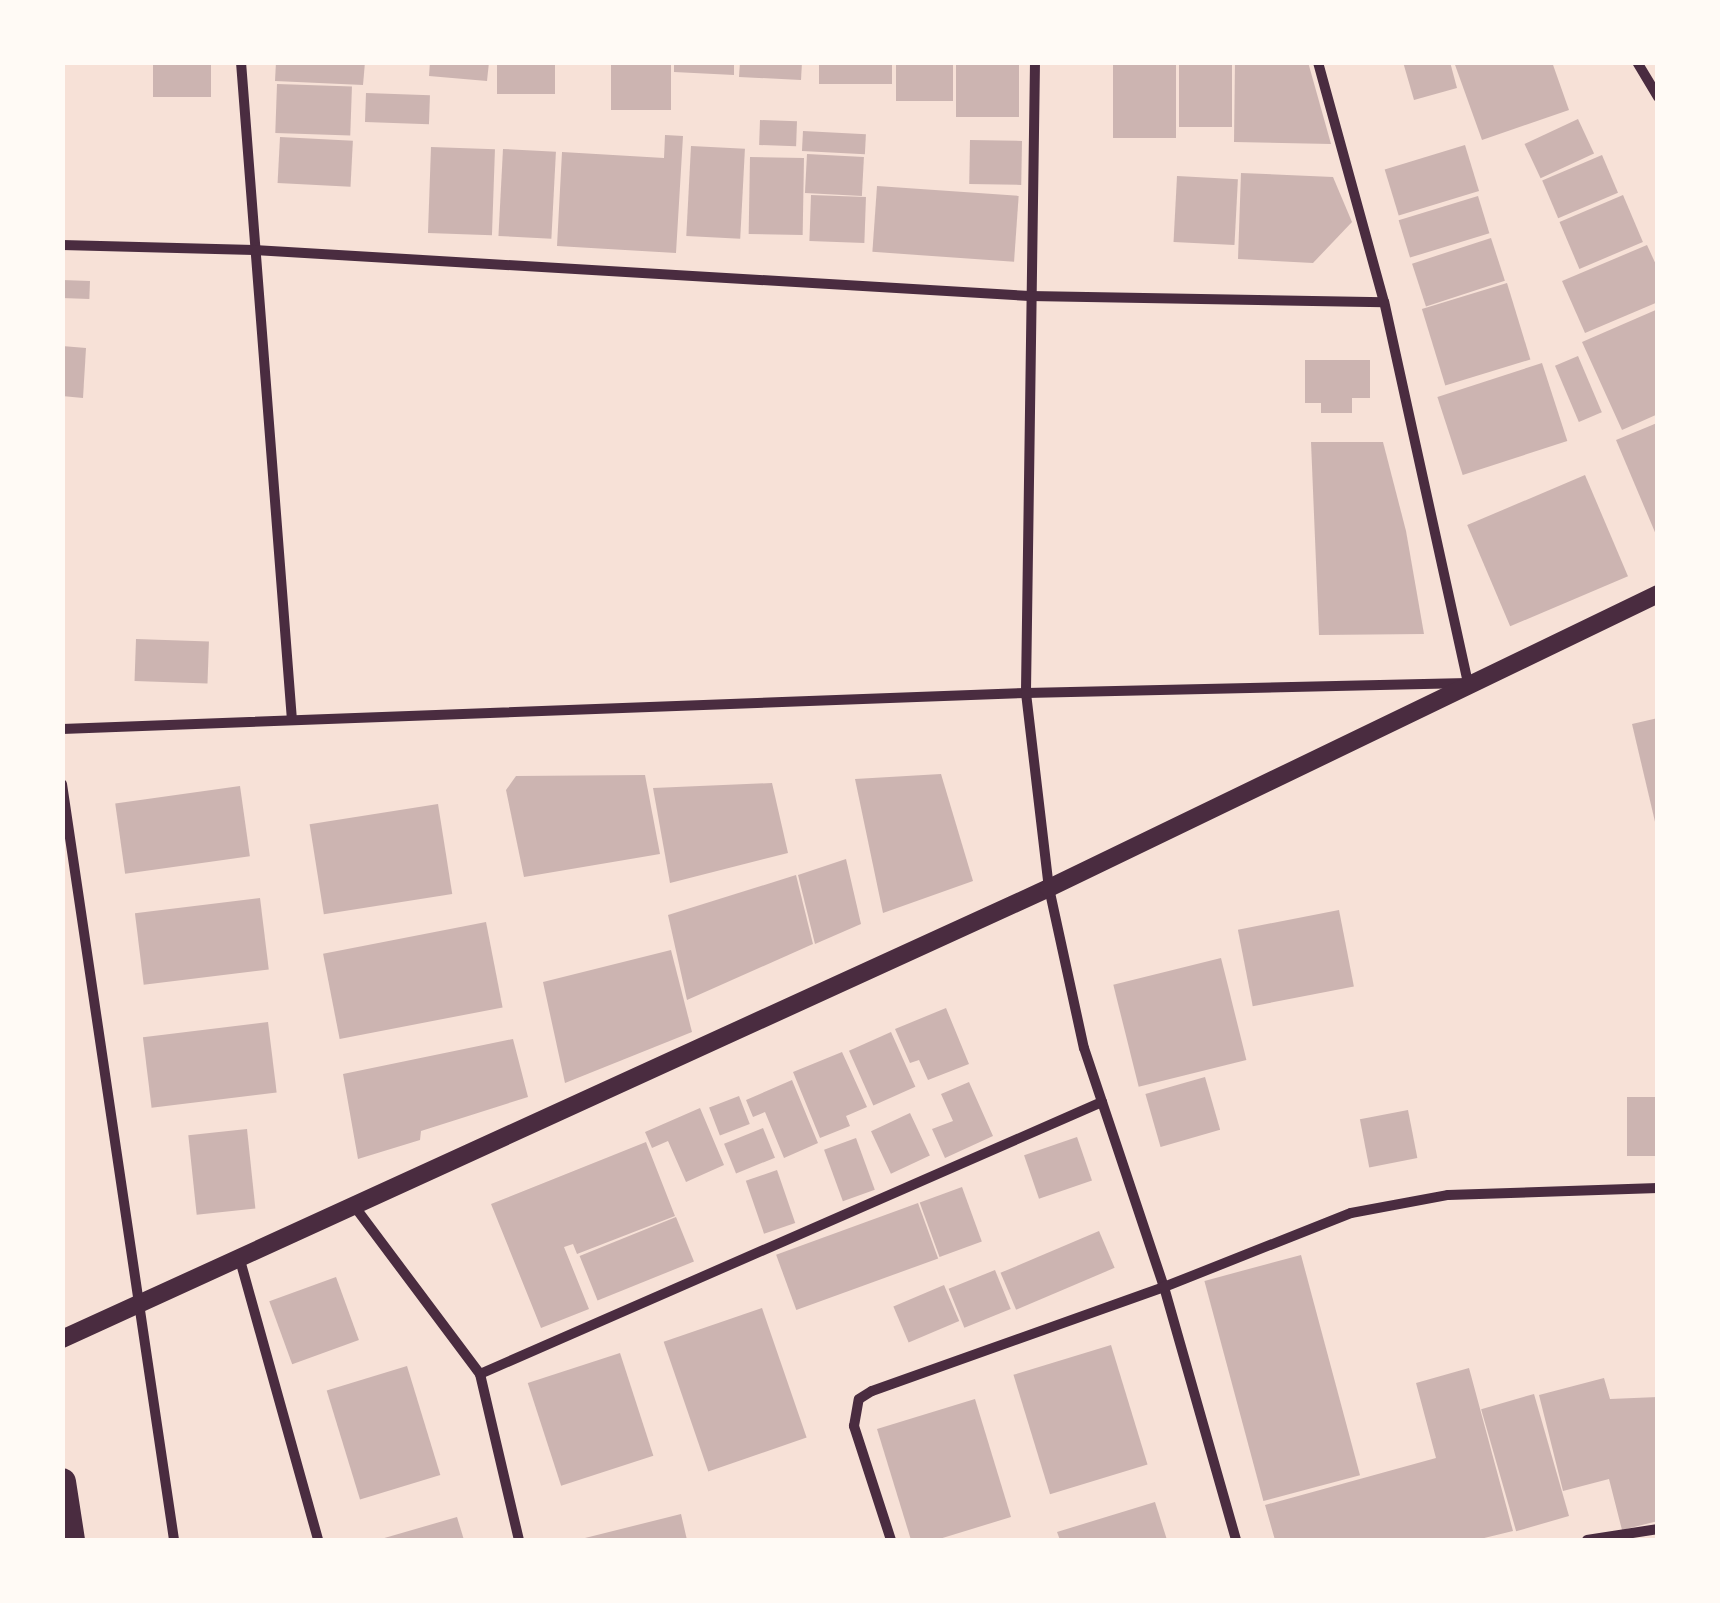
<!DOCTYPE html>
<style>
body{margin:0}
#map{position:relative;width:1720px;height:1603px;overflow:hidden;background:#f7e1d7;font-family:"Exo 2",sans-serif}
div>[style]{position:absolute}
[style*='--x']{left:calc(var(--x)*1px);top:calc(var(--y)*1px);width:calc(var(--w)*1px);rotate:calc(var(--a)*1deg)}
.building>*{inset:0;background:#ccb4b1;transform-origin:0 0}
.minor>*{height:10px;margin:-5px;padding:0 5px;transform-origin:5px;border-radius:5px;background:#4a2c40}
.tertiary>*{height:18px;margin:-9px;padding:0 9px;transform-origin:9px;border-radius:9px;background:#4a2c40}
.trunk>*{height:28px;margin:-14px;padding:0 14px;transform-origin:14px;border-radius:14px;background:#4a2c40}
span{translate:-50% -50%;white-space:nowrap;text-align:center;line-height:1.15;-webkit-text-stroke:8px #fffaf5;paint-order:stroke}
.frame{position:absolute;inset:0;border:65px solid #fffaf5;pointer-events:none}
</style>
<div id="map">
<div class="building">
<i style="left:153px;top:62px;width:58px;height:35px"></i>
<i style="clip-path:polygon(276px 62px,365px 62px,363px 85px,275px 81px)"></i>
<i style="clip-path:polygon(430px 62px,489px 62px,487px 81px,429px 76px)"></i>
<i style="left:497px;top:62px;width:58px;height:32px"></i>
<i style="left:611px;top:62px;width:60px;height:48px"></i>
<i style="clip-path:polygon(674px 62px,734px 62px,734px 75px,674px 72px)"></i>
<i style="clip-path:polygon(740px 62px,802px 62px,801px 80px,739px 77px)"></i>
<i style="left:819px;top:62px;width:73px;height:22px"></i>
<i style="left:896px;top:62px;width:57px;height:39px"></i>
<i style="left:956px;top:62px;width:63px;height:55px"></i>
<i style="left:1113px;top:62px;width:63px;height:76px"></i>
<i style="left:1179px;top:62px;width:53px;height:65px"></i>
<i style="clip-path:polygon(1235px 62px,1308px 62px,1331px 144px,1234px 142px)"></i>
<i style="clip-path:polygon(1403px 62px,1450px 62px,1457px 88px,1414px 100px)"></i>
<i style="clip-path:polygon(1454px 62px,1552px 62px,1569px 110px,1482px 140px)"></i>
<i style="left:277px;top:84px;width:75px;height:49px;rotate:2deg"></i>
<i style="left:366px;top:93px;width:64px;height:29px;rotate:2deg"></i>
<i style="left:1578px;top:119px;width:38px;height:59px;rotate:65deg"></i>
<i style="left:760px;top:120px;width:37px;height:25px;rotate:2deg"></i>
<i style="left:803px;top:131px;width:63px;height:20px;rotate:3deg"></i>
<i style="clip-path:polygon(665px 135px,683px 136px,676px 253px,557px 246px,562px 152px,664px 158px)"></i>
<i style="left:280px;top:137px;width:73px;height:46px;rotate:3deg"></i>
<i style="left:970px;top:140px;width:52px;height:44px;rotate:1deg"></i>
<i style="left:1465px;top:145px;width:48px;height:84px;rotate:73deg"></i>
<i style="left:691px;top:146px;width:54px;height:90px;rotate:3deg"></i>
<i style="left:431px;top:147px;width:64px;height:86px;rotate:2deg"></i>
<i style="left:503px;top:149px;width:53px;height:87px;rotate:3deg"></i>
<i style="left:807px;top:154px;width:57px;height:39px;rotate:3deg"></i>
<i style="left:1602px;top:155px;width:41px;height:65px;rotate:67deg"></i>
<i style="left:750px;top:157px;width:54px;height:77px;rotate:1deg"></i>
<i style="clip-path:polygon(1241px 173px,1333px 177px,1352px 222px,1313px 263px,1238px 259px)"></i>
<i style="left:1177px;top:176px;width:61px;height:66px;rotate:3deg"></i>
<i style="left:877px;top:186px;width:142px;height:66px;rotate:4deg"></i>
<i style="left:811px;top:195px;width:55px;height:46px;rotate:2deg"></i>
<i style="left:1623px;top:195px;width:51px;height:69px;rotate:67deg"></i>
<i style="left:1478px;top:196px;width:39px;height:83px;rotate:73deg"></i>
<i style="left:1491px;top:238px;width:45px;height:83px;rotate:72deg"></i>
<i style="clip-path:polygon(1647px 245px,1658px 269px,1658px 302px,1585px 333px,1562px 281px)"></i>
<i style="left:62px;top:280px;width:28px;height:18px;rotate:2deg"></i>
<i style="left:1507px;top:283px;width:80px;height:89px;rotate:73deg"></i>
<i style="clip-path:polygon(1658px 309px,1658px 414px,1622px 430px,1582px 342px)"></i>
<i style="clip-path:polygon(62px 346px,86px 348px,83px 398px,62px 396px)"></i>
<i style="left:1578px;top:356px;width:61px;height:25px;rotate:67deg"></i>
<i style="clip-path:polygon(1305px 360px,1370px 360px,1370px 398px,1352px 398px,1352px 413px,1321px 413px,1321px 403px,1305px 403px)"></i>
<i style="left:1542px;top:363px;width:82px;height:110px;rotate:72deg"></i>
<i style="clip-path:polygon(1657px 423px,1657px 537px,1616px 440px)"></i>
<i style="clip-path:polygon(1311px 442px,1383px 442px,1406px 531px,1424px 634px,1319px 635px)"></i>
<i style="left:1585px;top:475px;width:110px;height:128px;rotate:67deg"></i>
<i style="left:136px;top:639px;width:73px;height:42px;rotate:2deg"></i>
<i style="clip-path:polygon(1658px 718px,1658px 826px,1656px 826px,1632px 724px)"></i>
<i style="clip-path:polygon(941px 774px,973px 881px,883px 913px,855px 779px)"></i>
<i style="clip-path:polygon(645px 775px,660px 854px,524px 877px,506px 790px,516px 776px)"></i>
<i style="clip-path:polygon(772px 783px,788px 853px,670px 883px,653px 788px)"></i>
<i style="left:240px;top:786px;width:71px;height:126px;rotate:82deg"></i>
<i style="left:438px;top:804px;width:91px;height:130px;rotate:81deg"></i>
<i style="clip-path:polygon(846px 859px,861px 924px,815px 944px,798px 875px)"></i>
<i style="clip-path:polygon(796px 875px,813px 944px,687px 1000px,668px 915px)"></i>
<i style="left:260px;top:898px;width:72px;height:126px;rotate:83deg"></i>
<i style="left:1339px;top:910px;width:78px;height:103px;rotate:79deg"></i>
<i style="left:486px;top:922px;width:87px;height:166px;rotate:79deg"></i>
<i style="clip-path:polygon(671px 950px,692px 1032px,565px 1083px,543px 982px)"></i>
<i style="left:1221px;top:958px;width:105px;height:111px;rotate:76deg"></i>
<i style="clip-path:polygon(946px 1008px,969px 1064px,928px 1080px,919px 1060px,910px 1063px,895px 1029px)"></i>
<i style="left:268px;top:1022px;width:71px;height:126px;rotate:83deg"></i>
<i style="left:891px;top:1032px;width:60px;height:46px;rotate:66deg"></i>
<i style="clip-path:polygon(513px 1039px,528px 1097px,421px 1131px,420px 1140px,358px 1159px,343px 1074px)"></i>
<i style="clip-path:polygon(842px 1052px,867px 1107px,846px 1116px,850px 1126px,820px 1138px,793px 1072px)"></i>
<i style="left:1205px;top:1077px;width:55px;height:62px;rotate:74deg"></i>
<i style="clip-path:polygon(792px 1080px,818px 1143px,784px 1158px,765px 1112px,753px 1117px,746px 1100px)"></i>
<i style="clip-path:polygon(969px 1082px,993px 1136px,945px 1158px,932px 1129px,953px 1121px,941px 1094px)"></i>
<i style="left:739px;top:1096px;width:30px;height:32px;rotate:69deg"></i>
<i style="left:1627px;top:1097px;width:31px;height:59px"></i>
<i style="clip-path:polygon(700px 1108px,724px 1165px,686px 1182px,668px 1141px,652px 1148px,645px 1132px)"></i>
<i style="left:1408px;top:1110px;width:49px;height:49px;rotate:79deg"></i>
<i style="left:910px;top:1113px;width:47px;height:43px;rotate:65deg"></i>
<i style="left:763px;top:1128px;width:32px;height:42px;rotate:68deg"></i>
<i style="left:247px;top:1129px;width:80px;height:59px;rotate:84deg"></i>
<i style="left:1077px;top:1137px;width:46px;height:56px;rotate:71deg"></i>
<i style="left:856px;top:1138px;width:55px;height:34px;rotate:70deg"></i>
<i style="clip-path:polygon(646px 1142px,675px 1216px,577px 1254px,573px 1244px,564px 1247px,589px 1309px,541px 1328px,491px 1204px)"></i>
<i style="left:777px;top:1170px;width:56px;height:33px;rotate:71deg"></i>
<i style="left:962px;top:1187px;width:58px;height:45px;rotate:70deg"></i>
<i style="left:918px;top:1203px;width:59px;height:151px;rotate:70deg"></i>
<i style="left:676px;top:1217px;width:48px;height:104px;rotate:68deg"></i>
<i style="left:1099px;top:1231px;width:40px;height:107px;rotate:67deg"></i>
<i style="left:1301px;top:1255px;width:228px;height:100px;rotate:75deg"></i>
<i style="left:995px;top:1270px;width:42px;height:50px;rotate:68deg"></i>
<i style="left:336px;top:1277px;width:67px;height:71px;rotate:70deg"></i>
<i style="left:944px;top:1285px;width:39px;height:55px;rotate:67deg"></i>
<i style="left:762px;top:1308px;width:137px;height:104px;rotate:71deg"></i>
<i style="left:1111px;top:1345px;width:125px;height:102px;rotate:73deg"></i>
<i style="left:620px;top:1353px;width:108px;height:97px;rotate:72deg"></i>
<i style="left:407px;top:1366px;width:114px;height:84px;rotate:73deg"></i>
<i style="clip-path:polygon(1469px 1368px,1513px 1531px,1476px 1540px,1275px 1540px,1265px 1505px,1436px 1458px,1416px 1383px)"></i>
<i style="clip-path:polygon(1604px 1378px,1610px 1399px,1658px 1397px,1658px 1521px,1622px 1530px,1609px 1479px,1563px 1491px,1539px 1395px)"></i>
<i style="left:1534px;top:1394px;width:127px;height:55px;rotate:74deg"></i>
<i style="clip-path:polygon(975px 1399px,1011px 1517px,936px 1540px,911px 1540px,877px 1429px)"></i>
<i style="clip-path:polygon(1155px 1502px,1167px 1540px,1060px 1540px,1057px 1532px)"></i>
<i style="clip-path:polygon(681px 1514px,687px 1540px,581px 1540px,581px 1539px)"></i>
<i style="clip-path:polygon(457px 1517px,464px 1540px,381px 1540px,381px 1539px)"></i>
</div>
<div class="minor">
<i style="--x:241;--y:62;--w:660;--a:85.57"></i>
<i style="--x:1035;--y:62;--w:631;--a:90.82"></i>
<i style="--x:1026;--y:693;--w:196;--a:83.3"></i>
<i style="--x:1049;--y:888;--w:164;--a:77.7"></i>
<i style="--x:1084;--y:1048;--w:252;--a:71.5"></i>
<i style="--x:1164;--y:1287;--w:263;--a:74.1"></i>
<i style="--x:1637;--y:62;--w:41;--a:59"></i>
<i style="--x:62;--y:245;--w:192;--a:1.5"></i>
<i style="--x:254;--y:250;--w:777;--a:3.39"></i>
<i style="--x:1030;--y:296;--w:354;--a:1"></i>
<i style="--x:62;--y:729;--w:965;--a:-2.14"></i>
<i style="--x:1026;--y:693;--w:442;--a:-1.3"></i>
<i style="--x:1468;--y:683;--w:390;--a:-102.4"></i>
<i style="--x:1384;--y:302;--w:249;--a:-105.4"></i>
<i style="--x:62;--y:784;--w:764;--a:81.57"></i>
<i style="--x:355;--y:1207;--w:209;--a:53.2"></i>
<i style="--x:480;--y:1374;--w:171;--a:76.8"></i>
<i style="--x:240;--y:1260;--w:291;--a:74.4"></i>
<i style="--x:480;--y:1374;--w:679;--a:-23.62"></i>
<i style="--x:891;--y:1540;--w:120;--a:-108"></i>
<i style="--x:854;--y:1426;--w:27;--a:-80"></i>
<i style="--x:859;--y:1399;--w:15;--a:-32"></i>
<i style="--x:872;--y:1391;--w:310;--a:-19.6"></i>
<i style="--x:1164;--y:1287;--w:201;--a:-21.6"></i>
<i style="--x:1351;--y:1213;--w:99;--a:-10.5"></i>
<i style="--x:1448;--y:1195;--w:210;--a:-1.9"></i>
<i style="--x:1587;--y:1540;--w:72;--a:-8.8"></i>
</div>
<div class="tertiary">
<i style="--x:62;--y:1339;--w:1085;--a:-24.56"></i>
<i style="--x:1049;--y:888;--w:676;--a:-25.77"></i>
</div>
<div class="trunk">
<i style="--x:62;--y:1482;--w:59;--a:81.2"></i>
</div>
<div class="frame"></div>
</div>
